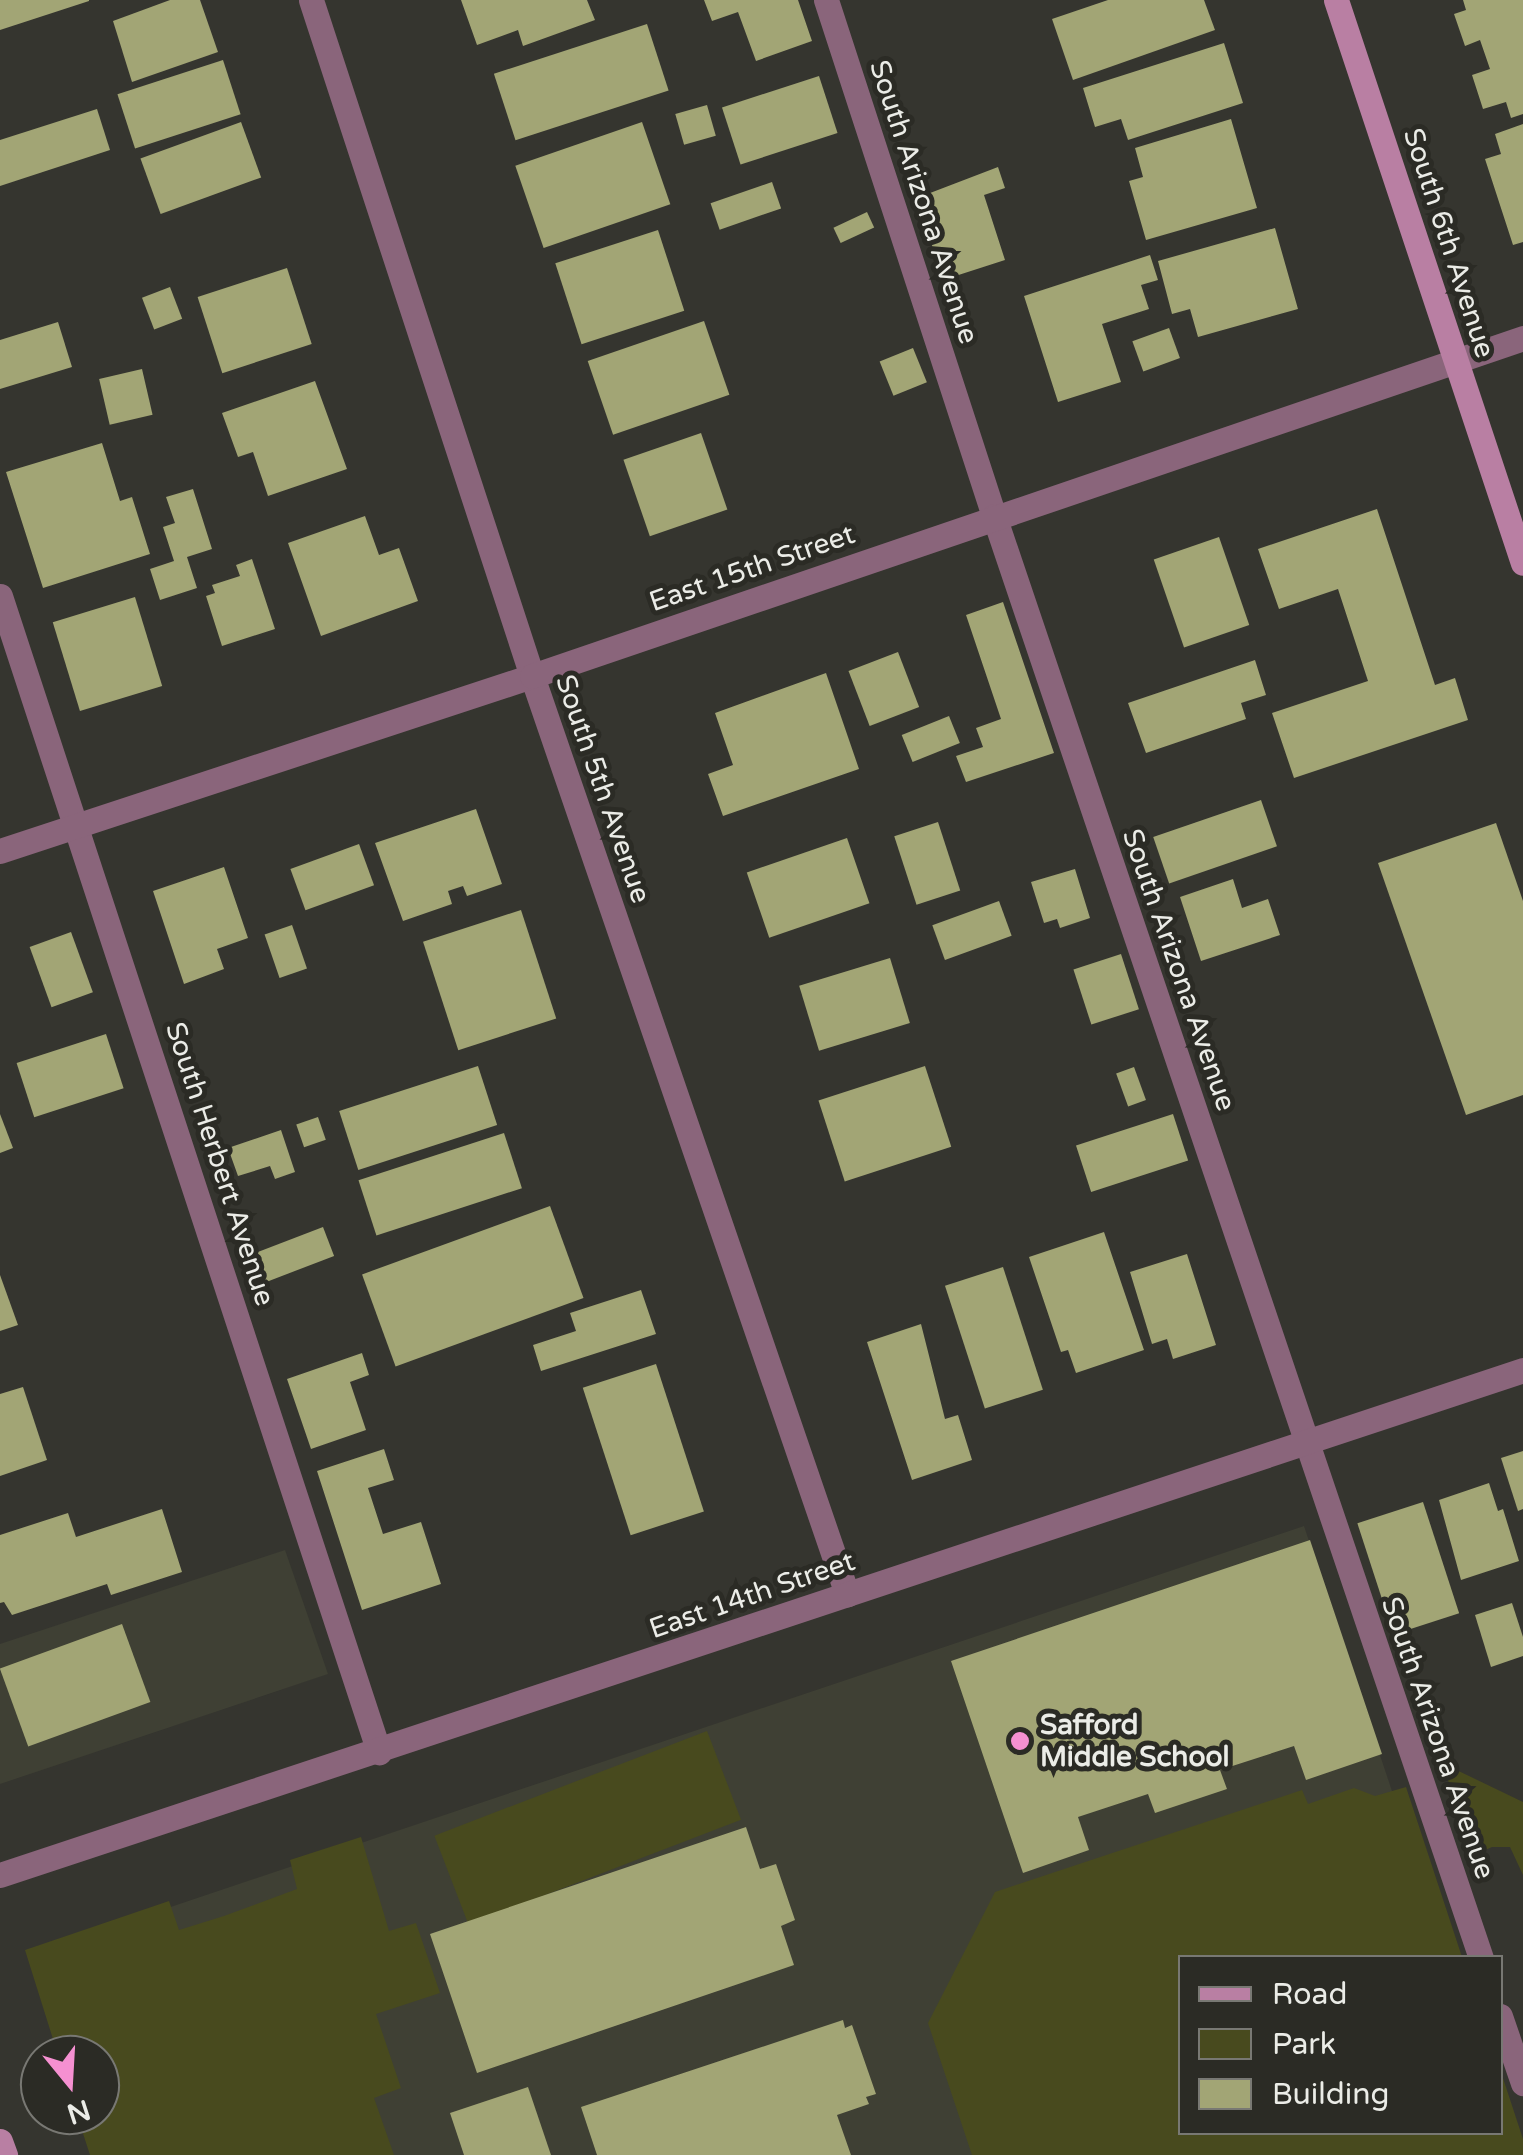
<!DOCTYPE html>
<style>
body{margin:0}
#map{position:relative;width:1523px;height:2155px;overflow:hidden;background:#35352f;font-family:"Varela Round",sans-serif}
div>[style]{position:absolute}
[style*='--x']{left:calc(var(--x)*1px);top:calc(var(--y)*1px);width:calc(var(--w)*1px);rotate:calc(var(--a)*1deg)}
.built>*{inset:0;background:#3f4034}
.green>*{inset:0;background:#484a1e;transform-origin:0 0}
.building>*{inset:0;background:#a2a575;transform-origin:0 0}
.street>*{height:25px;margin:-12.5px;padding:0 12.5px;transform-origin:12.5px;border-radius:12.5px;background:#8a657b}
.secondary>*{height:25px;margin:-12.5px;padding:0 12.5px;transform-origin:12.5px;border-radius:12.5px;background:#b97fa3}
.dots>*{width:28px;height:28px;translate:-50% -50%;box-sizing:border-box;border:5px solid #2b2b25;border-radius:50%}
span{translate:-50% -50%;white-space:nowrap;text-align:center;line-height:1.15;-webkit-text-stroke:10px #2b2b25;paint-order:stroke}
.street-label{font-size:28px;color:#ebece7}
.poi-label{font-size:28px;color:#ebece7;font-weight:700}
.left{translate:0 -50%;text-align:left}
.legend{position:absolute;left:1178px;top:1955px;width:325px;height:180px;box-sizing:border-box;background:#2b2b25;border:2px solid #787873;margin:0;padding:12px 18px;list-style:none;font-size:30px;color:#ebece7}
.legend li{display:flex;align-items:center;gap:20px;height:50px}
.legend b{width:50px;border:2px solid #787873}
.north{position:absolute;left:20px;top:2035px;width:100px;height:100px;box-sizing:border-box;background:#2b2b25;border:2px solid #787873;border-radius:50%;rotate:162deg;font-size:28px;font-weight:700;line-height:40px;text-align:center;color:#ebece7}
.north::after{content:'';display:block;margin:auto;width:35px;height:45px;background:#f590d1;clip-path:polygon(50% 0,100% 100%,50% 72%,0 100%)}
</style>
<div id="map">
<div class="built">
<i style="clip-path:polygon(1304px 1526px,1447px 1957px,1180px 1958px,1180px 2132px,1500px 2132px,1513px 2155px,93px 2155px,100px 2115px,100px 2055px,28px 1955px)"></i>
<i style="clip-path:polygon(285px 1550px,328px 1674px,0 1784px,0 1644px)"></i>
</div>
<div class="green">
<i style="left:707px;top:1731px;width:95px;height:292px;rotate:69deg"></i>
<i style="clip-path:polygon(1442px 1763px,1523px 1802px,1523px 1875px,1510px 1847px,1492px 1847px,1474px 1855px)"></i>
<i style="clip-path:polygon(1406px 1787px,1462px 1957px,1180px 1958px,1180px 2132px,1500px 2132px,1501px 2072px,1523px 2139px,1523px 2155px,972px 2155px,928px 2023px,995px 1892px,1302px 1790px,1308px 1804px,1354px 1788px,1375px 1796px)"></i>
<i style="clip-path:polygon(361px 1837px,389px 1931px,416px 1923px,440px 1993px,376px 2014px,401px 2088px,374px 2098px,394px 2155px,90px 2155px,77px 2115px,100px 2115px,100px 2055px,58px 2055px,25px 1950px,169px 1901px,179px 1930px,224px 1916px,297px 1889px,290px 1860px)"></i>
</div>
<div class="building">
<i style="clip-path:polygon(0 0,89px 0,89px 1px,0 30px)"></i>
<i style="clip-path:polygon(170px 0,200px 0,218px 52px,132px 82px,113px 21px)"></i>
<i style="clip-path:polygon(461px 0,587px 0,595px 20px,523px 46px,518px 30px,477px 45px)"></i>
<i style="clip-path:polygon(704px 0,798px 0,812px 41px,756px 61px,738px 12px,712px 21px)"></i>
<i style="clip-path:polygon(1108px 0,1204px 0,1215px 30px,1073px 80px,1052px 19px)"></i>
<i style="clip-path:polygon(1463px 0,1523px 0,1523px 114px,1511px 118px,1506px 102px,1483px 109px,1472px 75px,1490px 69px,1480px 40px,1465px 46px,1454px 14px,1466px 10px)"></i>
<i style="left:647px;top:24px;width:70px;height:161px;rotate:72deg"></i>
<i style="clip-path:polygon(1224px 43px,1243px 103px,1128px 140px,1121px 119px,1095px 127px,1083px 88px)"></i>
<i style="left:223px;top:60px;width:57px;height:111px;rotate:72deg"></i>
<i style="left:819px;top:76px;width:60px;height:102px;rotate:72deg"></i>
<i style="left:707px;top:105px;width:32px;height:33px;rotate:74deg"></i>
<i style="clip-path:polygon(97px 109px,110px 150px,0 186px,0 140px)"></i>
<i style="clip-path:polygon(1231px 119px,1257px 208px,1146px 240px,1129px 181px,1143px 177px,1135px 148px)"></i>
<i style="left:241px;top:122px;width:59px;height:107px;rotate:70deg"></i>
<i style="left:642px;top:122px;width:87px;height:134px;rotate:71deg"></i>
<i style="clip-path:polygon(1523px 124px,1523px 242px,1513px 245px,1485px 159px,1501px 154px,1495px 134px)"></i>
<i style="clip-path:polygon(998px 167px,1005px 188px,984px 195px,1005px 260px,943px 280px,917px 198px)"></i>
<i style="left:772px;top:182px;width:28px;height:65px;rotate:71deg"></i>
<i style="left:867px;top:212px;width:17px;height:37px;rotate:65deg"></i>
<i style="clip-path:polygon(1275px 228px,1298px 309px,1198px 337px,1190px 309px,1172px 314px,1158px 261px)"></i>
<i style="left:658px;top:230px;width:85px;height:108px;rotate:72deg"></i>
<i style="clip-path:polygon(1150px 255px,1158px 280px,1141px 285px,1149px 309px,1102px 324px,1121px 382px,1058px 402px,1024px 296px)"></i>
<i style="left:287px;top:268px;width:80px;height:94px;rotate:72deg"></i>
<i style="left:170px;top:287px;width:34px;height:30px;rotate:69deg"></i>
<i style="left:704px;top:321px;width:78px;height:123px;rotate:71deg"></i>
<i style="clip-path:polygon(58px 322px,72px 367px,0 389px,0 340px)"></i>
<i style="left:1169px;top:328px;width:32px;height:39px;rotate:70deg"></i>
<i style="left:913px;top:348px;width:37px;height:36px;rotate:68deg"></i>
<i style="left:142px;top:369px;width:47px;height:44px;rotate:77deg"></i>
<i style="clip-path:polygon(315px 381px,347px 469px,268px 496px,253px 452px,238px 457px,222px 413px)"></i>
<i style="left:701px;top:433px;width:81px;height:82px;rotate:71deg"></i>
<i style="clip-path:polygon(102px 443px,120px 501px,132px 497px,150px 554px,43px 588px,6px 472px)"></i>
<i style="clip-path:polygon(193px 489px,212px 549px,187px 557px,197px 588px,160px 600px,150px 569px,174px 561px,163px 527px,175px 523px,166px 497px)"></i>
<i style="clip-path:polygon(1377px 509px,1435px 685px,1455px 678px,1468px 720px,1294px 778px,1272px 713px,1368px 681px,1338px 589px,1279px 609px,1258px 549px)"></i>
<i style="clip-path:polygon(365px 516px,379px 555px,399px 548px,418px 601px,321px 636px,288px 543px)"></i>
<i style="left:1219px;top:537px;width:93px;height:69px;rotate:71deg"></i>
<i style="clip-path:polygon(252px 559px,275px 629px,222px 646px,206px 596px,215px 593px,212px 585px,240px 576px,236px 565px)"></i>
<i style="left:135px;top:597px;width:93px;height:86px;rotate:73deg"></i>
<i style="clip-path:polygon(1003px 602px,1054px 753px,966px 782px,956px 756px,983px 747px,976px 728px,1001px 719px,966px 615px)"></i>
<i style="left:898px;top:652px;width:59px;height:53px;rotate:69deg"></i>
<i style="clip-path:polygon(1255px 660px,1266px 695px,1241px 703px,1246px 719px,1146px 753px,1128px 703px)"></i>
<i style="clip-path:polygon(826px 673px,859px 769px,723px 816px,708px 774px,733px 765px,715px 713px)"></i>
<i style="left:949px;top:716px;width:29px;height:51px;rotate:68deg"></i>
<i style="left:1261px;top:800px;width:49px;height:114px;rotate:71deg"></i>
<i style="clip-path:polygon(476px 809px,502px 884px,467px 896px,463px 886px,448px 891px,452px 904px,403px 921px,375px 843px)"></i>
<i style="left:938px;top:822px;width:72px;height:46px;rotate:72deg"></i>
<i style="clip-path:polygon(1496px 823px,1523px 901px,1523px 1095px,1466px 1115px,1378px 863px)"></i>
<i style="left:847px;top:838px;width:69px;height:106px;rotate:71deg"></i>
<i style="left:359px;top:844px;width:44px;height:73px;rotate:70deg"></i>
<i style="clip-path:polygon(224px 867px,248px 938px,217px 949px,224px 969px,184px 984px,153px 891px)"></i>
<i style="clip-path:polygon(1075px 869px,1090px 918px,1060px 928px,1057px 919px,1044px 923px,1031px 882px)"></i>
<i style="clip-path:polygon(1233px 879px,1242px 908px,1268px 899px,1280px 935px,1201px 961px,1180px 897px)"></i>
<i style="left:999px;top:901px;width:37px;height:71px;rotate:70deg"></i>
<i style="left:521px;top:910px;width:114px;height:103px;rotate:72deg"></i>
<i style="left:292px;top:925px;width:46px;height:29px;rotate:71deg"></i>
<i style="left:71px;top:932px;width:64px;height:44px;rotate:70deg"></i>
<i style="left:1121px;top:954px;width:58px;height:50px;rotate:72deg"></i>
<i style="left:890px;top:958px;width:68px;height:95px;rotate:73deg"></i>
<i style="left:106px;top:1034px;width:57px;height:94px;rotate:72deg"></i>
<i style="left:478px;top:1066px;width:62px;height:146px;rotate:72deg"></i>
<i style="left:925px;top:1066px;width:85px;height:112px;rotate:72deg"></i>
<i style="left:1134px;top:1067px;width:35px;height:19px;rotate:70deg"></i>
<i style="clip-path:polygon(0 1114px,13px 1148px,0 1153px)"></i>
<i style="left:1173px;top:1114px;width:49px;height:102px;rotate:72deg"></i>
<i style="left:318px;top:1117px;width:24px;height:23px;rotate:71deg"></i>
<i style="clip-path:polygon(281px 1130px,295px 1172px,275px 1179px,270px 1166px,238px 1176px,228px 1148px)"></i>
<i style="left:504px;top:1133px;width:58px;height:153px;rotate:72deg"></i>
<i style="left:550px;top:1206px;width:98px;height:200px;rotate:70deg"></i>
<i style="left:323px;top:1227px;width:31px;height:74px;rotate:69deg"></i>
<i style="clip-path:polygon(1104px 1232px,1144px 1350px,1076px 1373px,1068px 1350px,1061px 1352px,1029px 1257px)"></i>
<i style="clip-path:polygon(1187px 1254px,1216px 1345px,1173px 1359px,1167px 1339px,1152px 1344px,1130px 1272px)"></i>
<i style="left:1003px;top:1267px;width:129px;height:61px;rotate:72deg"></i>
<i style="clip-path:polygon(0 1275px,18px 1325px,0 1331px)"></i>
<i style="clip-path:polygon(641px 1290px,656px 1334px,541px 1371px,533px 1345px,576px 1331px,570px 1313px)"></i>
<i style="clip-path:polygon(921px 1324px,945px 1419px,958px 1415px,972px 1460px,912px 1480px,867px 1342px)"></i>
<i style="clip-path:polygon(362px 1353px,369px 1375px,350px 1382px,366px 1430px,311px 1449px,287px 1379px)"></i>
<i style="left:656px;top:1364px;width:155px;height:77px;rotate:72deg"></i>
<i style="clip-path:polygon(23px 1387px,47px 1460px,0 1476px,0 1394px)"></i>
<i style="clip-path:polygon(384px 1449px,394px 1480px,368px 1488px,383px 1534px,421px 1522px,441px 1584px,362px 1610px,317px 1471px)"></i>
<i style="clip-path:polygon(1523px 1451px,1523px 1509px,1518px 1511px,1501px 1458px)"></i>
<i style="clip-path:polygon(1489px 1483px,1498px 1511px,1503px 1509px,1519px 1561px,1461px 1580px,1439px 1500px)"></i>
<i style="left:1423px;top:1502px;width:117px;height:69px;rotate:72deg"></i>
<i style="clip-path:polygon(162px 1509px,182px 1572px,111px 1595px,107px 1584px,12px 1615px,4px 1602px,0 1603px,0 1535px,68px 1513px,76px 1537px)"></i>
<i style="clip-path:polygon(1310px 1540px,1382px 1754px,1306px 1780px,1294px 1746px,1220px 1770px,1227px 1789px,1155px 1813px,1148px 1794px,1078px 1817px,1089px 1850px,1023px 1873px,951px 1661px)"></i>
<i style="clip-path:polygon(1512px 1603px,1523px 1637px,1523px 1656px,1491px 1667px,1475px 1615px)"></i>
<i style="left:122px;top:1624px;width:83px;height:130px;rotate:70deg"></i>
<i style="clip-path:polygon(746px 1827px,760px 1869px,776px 1864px,795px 1920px,781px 1926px,794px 1965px,477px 2073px,430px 1934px)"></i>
<i style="clip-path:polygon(843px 2020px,845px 2028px,852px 2025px,876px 2094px,866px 2097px,869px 2104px,837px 2115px,851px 2155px,597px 2155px,581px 2107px)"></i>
<i style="clip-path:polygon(528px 2087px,551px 2155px,464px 2155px,450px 2113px)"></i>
</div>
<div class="street">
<i style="--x:311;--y:0;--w:711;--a:71.9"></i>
<i style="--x:532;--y:676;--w:971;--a:71.06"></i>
<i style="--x:826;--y:0;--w:543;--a:71.97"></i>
<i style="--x:994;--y:516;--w:1522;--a:71.34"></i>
<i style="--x:0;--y:596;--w:1217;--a:71.85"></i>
<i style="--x:0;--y:851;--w:560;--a:-18.21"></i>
<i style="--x:532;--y:676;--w:1047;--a:-18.83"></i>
<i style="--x:0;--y:1875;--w:1605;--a:-18.34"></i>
<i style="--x:1500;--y:2016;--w:71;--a:71.1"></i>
</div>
<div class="secondary">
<i style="--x:1336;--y:0;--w:593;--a:71.63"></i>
<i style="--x:0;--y:2141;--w:15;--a:70"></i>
</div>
<div class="dots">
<i style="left:1020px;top:1741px;background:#f590d1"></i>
</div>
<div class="street-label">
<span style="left:924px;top:202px;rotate:72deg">South Arizona Avenue</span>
<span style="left:1449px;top:243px;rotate:72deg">South 6th Avenue</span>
<span style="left:752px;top:568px;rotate:-19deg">East 15th Street</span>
<span style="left:603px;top:789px;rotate:71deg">South 5th Avenue</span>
<span style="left:1179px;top:970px;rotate:71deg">South Arizona Avenue</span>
<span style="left:220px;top:1164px;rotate:72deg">South Herbert Avenue</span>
<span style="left:752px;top:1595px;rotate:-19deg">East 14th Street</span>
<span style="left:1438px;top:1738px;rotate:71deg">South Arizona Avenue</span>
</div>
<div class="poi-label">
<span class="left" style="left:1040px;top:1741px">Safford<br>Middle School</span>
</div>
<ul class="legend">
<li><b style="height:12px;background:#b97fa3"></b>Road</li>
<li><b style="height:28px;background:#484a1e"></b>Park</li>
<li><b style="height:28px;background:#a2a575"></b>Building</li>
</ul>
<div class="north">N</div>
</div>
